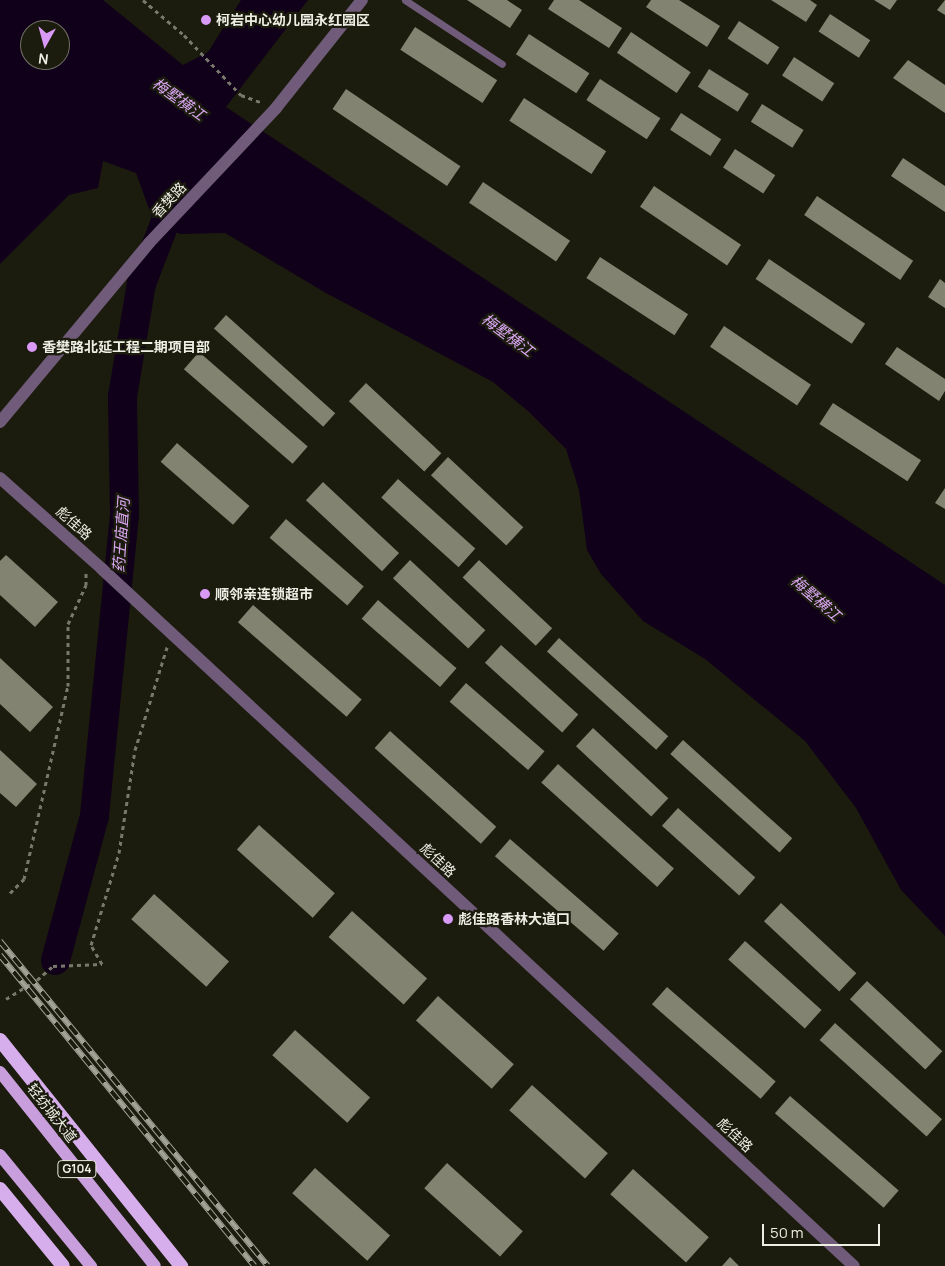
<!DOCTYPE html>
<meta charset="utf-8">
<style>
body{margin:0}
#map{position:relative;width:945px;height:1266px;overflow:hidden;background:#1c1c0e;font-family:Manrope,"Noto Sans SC",sans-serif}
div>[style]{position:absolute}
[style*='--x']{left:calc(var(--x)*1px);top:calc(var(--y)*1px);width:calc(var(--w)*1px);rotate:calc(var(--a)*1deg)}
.water>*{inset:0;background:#100019}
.river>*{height:29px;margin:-14.5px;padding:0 14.5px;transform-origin:14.5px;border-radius:14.5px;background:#100019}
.building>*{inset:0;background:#828371;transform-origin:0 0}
.path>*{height:3px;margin-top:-1.5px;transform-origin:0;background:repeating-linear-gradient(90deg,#78786c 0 4px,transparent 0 8px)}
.service>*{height:7px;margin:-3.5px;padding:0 3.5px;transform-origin:3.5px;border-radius:3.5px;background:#705c7a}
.minor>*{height:12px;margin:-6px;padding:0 6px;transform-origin:6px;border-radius:6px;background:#705c7a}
.primary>*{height:12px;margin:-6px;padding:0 6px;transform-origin:6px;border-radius:6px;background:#c89edd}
.trunk>*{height:14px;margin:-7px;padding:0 7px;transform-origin:7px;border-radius:7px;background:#d7aeec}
.rail>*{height:5.5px;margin-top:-2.75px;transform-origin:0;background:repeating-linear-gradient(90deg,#1c1c0e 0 11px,#a2a397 0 22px);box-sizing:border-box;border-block:1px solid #a2a397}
.dots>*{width:14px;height:14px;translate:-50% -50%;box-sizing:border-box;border:2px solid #1c1c0e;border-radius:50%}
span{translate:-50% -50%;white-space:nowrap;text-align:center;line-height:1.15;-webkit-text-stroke:4.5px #1c1c0e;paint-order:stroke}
.shield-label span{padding:1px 4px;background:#1c1c0e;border:1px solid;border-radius:4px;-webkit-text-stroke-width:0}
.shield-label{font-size:12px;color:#edeee4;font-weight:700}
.poi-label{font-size:14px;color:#edeee4;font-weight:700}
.left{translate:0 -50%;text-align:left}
.street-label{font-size:14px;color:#edeee4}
.water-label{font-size:15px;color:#dba8f4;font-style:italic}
.north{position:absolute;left:20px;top:20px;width:50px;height:50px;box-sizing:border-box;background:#1c1c0e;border:1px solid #707064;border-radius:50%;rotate:187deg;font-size:14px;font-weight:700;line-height:20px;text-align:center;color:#edeee4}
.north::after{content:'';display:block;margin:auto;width:18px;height:22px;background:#d99af7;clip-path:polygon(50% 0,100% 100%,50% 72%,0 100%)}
.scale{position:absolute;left:762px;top:1224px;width:118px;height:22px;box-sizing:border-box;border:2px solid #edeee4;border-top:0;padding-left:6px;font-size:15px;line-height:18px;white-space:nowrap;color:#edeee4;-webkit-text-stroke:4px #1c1c0e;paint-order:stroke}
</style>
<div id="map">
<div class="water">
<i style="clip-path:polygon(evenodd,0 0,103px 0,183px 65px,208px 52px,241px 0,308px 0,226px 107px,945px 585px,945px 936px,901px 890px,856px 808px,805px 741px,705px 659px,643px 621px,601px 574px,587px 550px,579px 490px,566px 449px,528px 411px,493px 382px,326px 293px,225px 233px,180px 234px,153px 220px,136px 173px,103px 161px,98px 188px,69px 195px,0 264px,0 0,30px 30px,60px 30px,60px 60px,30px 60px,30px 30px)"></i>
</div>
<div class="river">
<i style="--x:55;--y:960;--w:150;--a:-74.9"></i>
<i style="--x:94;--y:815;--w:302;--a:-84.3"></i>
<i style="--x:124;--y:514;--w:118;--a:-91"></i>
<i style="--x:122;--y:396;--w:115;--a:-80.5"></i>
<i style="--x:141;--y:283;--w:80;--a:-68.9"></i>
</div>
<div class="building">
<i style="clip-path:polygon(467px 0,507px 0,522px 10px,510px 28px)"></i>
<i style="clip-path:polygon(554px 0,579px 0,622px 28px,609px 48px,548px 9px)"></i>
<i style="clip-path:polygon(651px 0,679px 0,720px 26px,707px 47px,646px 7px)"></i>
<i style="clip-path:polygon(771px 0,810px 0,817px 5px,806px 22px)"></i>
<i style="clip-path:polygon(874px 0,897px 0,890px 10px)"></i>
<i style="clip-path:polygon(945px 0,945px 15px,937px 10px)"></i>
<i style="left:830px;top:14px;width:48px;height:21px;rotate:33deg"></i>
<i style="left:739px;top:21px;width:48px;height:21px;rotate:33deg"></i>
<i style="left:415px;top:27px;width:98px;height:27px;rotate:33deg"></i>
<i style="left:631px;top:32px;width:72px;height:25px;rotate:34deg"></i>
<i style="left:529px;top:34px;width:72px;height:24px;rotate:33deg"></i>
<i style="left:794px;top:57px;width:48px;height:22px;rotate:33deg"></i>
<i style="clip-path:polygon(908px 60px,945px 85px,945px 113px,893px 78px)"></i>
<i style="left:709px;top:69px;width:47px;height:21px;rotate:32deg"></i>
<i style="left:600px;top:79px;width:72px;height:25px;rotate:33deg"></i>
<i style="left:346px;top:89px;width:138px;height:24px;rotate:34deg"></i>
<i style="left:524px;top:98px;width:98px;height:27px;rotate:33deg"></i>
<i style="left:762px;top:104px;width:49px;height:21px;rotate:32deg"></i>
<i style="left:681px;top:113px;width:48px;height:20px;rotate:33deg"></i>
<i style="left:735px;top:149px;width:48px;height:22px;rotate:33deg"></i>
<i style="clip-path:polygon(903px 158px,945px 186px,945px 212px,891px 176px)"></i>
<i style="left:483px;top:182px;width:105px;height:25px;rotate:34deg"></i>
<i style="left:654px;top:186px;width:105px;height:25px;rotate:34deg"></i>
<i style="left:817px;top:196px;width:116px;height:23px;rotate:34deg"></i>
<i style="left:600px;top:257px;width:105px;height:25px;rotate:33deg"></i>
<i style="left:769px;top:259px;width:116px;height:24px;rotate:34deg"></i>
<i style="clip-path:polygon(940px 279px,945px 283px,945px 308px,928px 297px)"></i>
<i style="left:226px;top:315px;width:147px;height:18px;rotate:42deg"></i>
<i style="left:724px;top:326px;width:105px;height:25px;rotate:34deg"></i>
<i style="clip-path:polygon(897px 347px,945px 379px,945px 391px,939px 401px,885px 364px)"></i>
<i style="left:199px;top:352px;width:144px;height:23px;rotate:41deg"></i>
<i style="left:366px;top:383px;width:103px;height:25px;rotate:43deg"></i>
<i style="left:833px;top:403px;width:105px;height:25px;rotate:33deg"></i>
<i style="left:177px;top:443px;width:96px;height:25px;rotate:41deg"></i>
<i style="left:448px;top:457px;width:103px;height:25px;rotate:43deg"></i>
<i style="left:398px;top:479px;width:104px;height:25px;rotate:42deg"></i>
<i style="left:323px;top:482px;width:104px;height:25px;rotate:43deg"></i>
<i style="clip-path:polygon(945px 488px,945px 509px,935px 503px)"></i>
<i style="left:286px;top:519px;width:103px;height:25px;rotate:41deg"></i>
<i style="clip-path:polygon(6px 555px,58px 602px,35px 627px,0 595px,0 561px)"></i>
<i style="left:410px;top:560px;width:103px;height:25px;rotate:43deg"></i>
<i style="left:479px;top:560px;width:100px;height:24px;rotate:43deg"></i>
<i style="left:378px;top:600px;width:104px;height:25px;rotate:41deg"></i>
<i style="left:253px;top:605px;width:144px;height:23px;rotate:41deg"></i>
<i style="left:559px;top:638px;width:147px;height:18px;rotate:42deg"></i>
<i style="left:501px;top:645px;width:104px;height:24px;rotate:42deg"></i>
<i style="clip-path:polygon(0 658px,53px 707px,30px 732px,0 704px)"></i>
<i style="left:466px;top:683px;width:104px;height:25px;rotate:41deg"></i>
<i style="left:593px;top:728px;width:103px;height:25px;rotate:43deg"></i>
<i style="left:390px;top:731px;width:143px;height:23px;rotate:42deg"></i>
<i style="left:683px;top:740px;width:147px;height:19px;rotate:42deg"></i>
<i style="clip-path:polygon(0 750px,37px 784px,16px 807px,0 793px)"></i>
<i style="left:558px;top:764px;width:156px;height:25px;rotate:42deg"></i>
<i style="left:678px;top:808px;width:104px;height:24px;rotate:42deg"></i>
<i style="left:259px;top:825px;width:102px;height:33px;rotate:42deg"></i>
<i style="left:510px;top:839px;width:144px;height:23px;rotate:41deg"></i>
<i style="left:154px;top:894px;width:101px;height:34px;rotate:42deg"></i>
<i style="left:781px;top:903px;width:103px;height:25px;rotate:43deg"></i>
<i style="left:352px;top:911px;width:101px;height:35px;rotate:42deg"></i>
<i style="left:745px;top:941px;width:103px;height:25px;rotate:42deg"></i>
<i style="left:867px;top:981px;width:103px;height:25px;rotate:43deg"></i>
<i style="left:667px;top:987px;width:144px;height:23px;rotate:41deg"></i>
<i style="left:438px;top:996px;width:102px;height:33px;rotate:42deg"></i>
<i style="left:835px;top:1023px;width:144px;height:23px;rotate:42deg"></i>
<i style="left:295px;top:1030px;width:101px;height:34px;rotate:42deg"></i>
<i style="left:532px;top:1085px;width:102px;height:34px;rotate:42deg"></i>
<i style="left:790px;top:1096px;width:144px;height:23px;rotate:41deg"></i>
<i style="left:447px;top:1163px;width:102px;height:34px;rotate:42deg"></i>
<i style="left:315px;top:1168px;width:101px;height:34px;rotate:42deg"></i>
<i style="left:633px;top:1169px;width:102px;height:34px;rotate:42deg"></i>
<i style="clip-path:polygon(730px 1257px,739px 1266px,722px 1266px)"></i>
</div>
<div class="path">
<i style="--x:143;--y:0;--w:54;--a:40.5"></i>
<i style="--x:184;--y:35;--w:83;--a:46.5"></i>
<i style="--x:241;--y:95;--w:23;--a:20"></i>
<i style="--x:10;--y:893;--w:20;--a:-45"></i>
<i style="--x:24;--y:879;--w:198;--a:-77.2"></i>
<i style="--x:68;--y:686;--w:62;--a:-90"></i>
<i style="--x:68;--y:624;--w:43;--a:-65.2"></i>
<i style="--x:86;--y:585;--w:13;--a:-90"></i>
<i style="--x:6;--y:999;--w:36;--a:-32"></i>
<i style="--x:37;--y:980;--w:21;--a:-41"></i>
<i style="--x:53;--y:966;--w:49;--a:-2.3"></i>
<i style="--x:102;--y:964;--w:22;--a:-120"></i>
<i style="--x:91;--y:945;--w:96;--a:-73.1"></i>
<i style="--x:119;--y:853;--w:104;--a:-81.2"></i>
<i style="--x:135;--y:750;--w:108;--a:-72.7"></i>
</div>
<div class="service">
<i style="--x:405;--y:0;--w:116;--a:33.4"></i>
</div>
<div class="minor">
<i style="--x:0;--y:422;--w:233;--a:-50.2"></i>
<i style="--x:149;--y:243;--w:185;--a:-46.7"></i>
<i style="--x:276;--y:108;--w:138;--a:-51.5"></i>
<i style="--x:0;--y:478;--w:137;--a:41.7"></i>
<i style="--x:102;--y:569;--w:1025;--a:42.83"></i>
</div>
<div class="primary">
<i style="--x:0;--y:1072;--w:248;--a:51.4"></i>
<i style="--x:0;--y:1155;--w:144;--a:50.7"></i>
</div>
<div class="trunk">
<i style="--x:0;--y:1040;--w:290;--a:51.3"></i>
<i style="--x:0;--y:1189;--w:99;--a:50.7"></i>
</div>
<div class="rail">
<i style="--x:0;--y:941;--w:421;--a:50.5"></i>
<i style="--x:0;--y:955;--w:402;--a:50.7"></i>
</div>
<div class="dots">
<i style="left:206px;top:20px;background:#d99af7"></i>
<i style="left:32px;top:347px;background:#d99af7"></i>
<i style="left:205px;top:594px;background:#d99af7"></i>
<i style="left:448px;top:919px;background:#d99af7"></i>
</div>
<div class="shield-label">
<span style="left:77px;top:1169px">G104</span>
</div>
<div class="poi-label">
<span class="left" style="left:216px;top:20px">柯岩中心幼儿园永红园区</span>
<span class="left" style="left:42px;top:347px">香樊路北延工程二期项目部</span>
<span class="left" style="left:215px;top:594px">顺邻亲连锁超市</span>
<span class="left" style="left:458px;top:919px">彪佳路香林大道口</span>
</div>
<div class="street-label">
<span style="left:169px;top:200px;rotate:-47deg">香樊路</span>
<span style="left:74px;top:523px;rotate:42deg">彪佳路</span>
<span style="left:438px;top:860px;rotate:43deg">彪佳路</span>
<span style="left:52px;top:1113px;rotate:52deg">轻纺城大道</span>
<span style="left:735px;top:1135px;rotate:43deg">彪佳路</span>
</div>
<div class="water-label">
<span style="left:179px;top:99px;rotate:36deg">梅墅横江</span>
<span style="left:508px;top:335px;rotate:37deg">梅墅横江</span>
<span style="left:121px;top:535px;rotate:-86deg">药王庙直河</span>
<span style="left:816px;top:598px;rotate:41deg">梅墅横江</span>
</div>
<div class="north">N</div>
<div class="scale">50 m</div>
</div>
